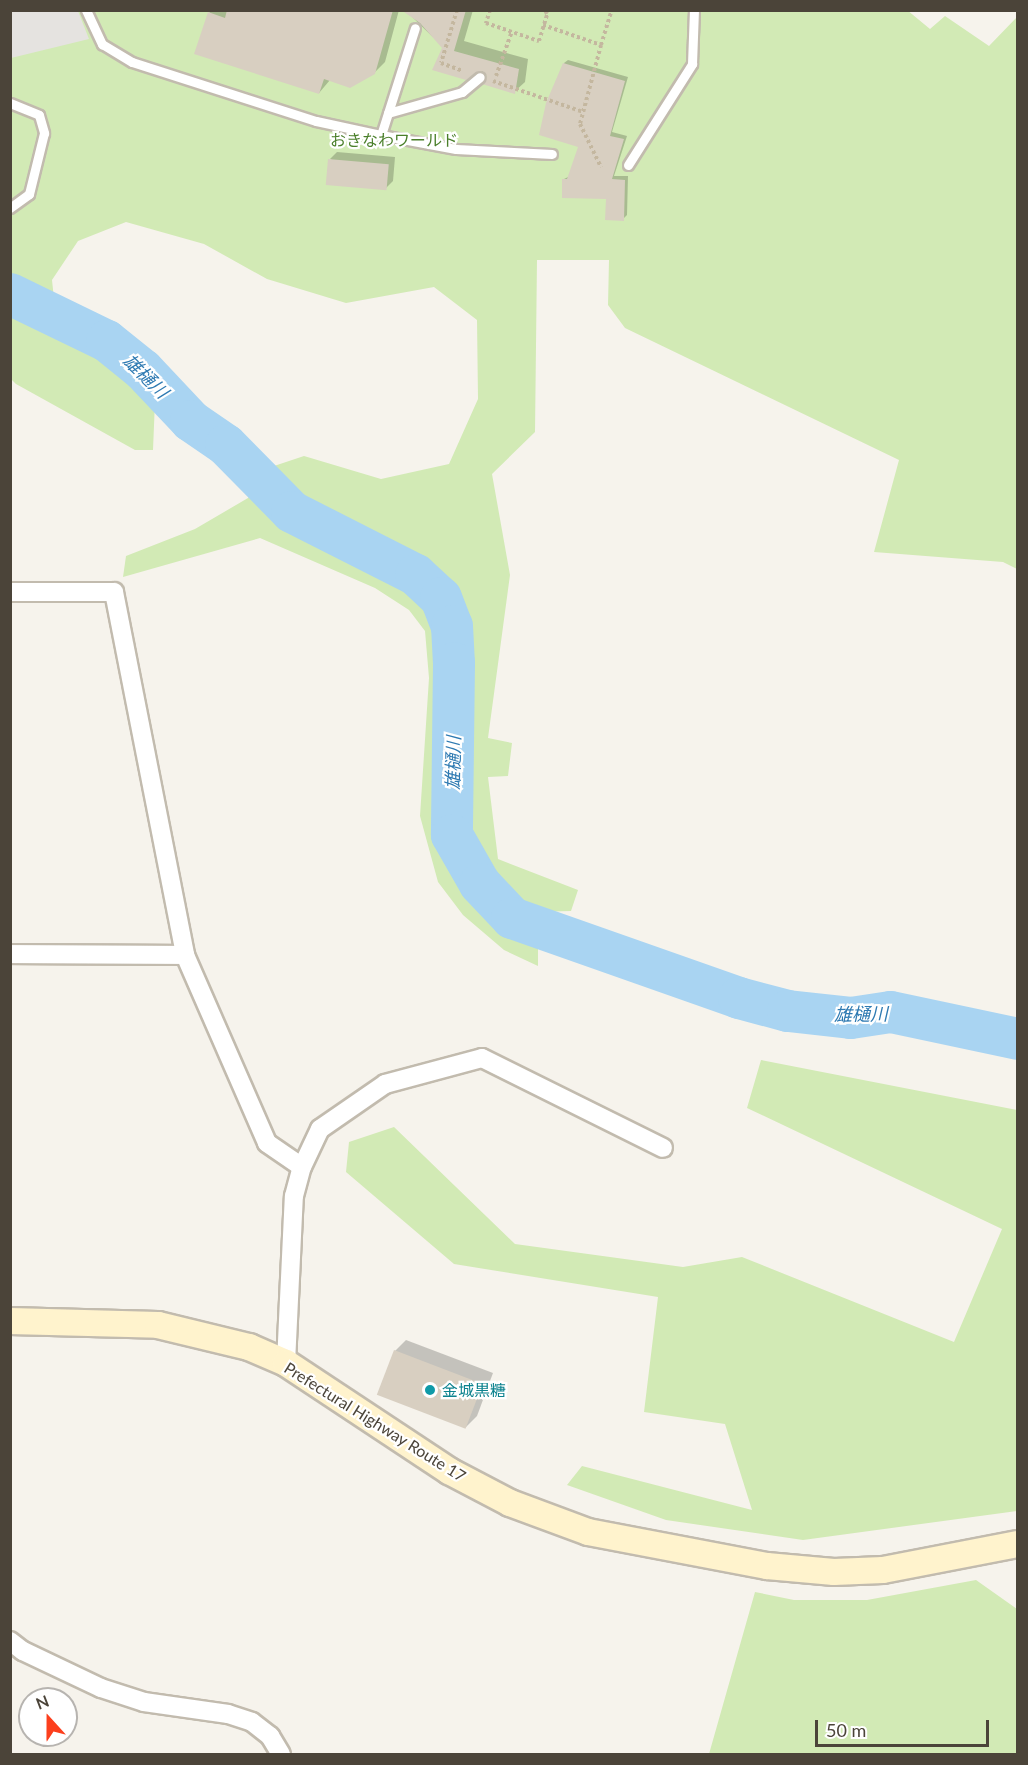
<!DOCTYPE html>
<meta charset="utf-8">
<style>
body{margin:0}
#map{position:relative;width:1028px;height:1765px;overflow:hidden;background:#f6f3ec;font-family:Lato,"Noto Sans JP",sans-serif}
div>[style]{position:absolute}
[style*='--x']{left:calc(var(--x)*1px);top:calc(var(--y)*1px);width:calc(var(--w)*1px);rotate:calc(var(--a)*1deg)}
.green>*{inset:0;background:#d2eab5}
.parking>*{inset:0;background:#e5e3e0}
.shadow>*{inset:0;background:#0003}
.river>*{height:42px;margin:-21px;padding:0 21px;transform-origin:21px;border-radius:21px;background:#a9d4f2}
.building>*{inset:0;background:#d8cfc1;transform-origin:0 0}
.path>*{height:4px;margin-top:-2px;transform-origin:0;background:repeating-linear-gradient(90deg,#c4b79f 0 3px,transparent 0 6px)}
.roads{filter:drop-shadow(2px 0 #c2bbae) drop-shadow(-2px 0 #c2bbae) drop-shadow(0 2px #c2bbae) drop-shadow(0 -2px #c2bbae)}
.lane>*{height:9px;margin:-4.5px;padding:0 4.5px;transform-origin:4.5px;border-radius:4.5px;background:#fff}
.street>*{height:18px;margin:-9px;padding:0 9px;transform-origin:9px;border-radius:9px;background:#fff}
.secondary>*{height:26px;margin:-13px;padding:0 13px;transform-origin:13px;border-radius:13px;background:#fff3cd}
.dots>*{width:16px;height:16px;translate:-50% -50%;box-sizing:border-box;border:3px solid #fff;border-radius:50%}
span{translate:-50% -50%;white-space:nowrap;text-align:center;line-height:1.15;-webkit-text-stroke:4.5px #fff;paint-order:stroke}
.park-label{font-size:16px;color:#4a7f2a}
.culture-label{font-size:16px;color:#0d838f}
.left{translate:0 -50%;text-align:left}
.street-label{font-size:16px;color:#4b4439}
.water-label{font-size:18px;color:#2e7ab2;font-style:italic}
.frame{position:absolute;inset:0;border:12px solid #4b4439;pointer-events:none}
.north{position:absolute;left:18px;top:1687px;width:60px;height:60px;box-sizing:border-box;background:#fff;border:2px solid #b7b4b0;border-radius:50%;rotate:339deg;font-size:16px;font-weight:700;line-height:24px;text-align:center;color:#4b4439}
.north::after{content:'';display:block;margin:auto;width:21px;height:27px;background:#fc3f1d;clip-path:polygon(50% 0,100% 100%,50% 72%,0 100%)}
.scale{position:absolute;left:815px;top:1720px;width:174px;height:27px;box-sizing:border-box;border:3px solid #4b4439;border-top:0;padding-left:8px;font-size:18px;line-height:21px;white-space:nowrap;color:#4b4439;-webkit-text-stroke:4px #fff;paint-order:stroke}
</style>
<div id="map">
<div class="green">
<i style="clip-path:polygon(907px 10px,930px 29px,945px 16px,989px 46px,1017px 17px,1017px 569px,1003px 562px,874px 552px,899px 460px,625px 328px,608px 305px,609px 260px,537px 260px,535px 432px,492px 474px,510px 575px,488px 738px,512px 743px,508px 776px,488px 777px,498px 859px,578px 890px,571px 911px,535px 912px,468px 880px,476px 907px,538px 946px,538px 966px,504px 950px,463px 915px,438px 882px,420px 816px,429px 678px,425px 631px,409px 610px,375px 588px,260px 538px,123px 577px,126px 556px,195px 529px,248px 498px,268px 468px,304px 456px,381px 479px,449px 464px,478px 399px,477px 320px,434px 287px,346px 303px,267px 279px,204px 244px,126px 222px,78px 241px,52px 280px,54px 299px,109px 320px,155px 401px,153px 450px,135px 450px,16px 384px,11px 379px,11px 11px)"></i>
<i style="clip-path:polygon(761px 1060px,1017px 1110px,1017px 1511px,803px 1540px,666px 1520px,567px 1485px,582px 1466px,752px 1510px,725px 1424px,644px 1412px,658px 1297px,454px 1264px,346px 1172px,349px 1142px,394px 1127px,515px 1244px,683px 1267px,742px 1257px,954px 1342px,1002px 1229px,747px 1108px)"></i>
<i style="clip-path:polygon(976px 1580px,1017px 1609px,1017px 1754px,709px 1754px,755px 1592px,794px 1600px,867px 1600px)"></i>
</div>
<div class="parking">
<i style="clip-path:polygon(10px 11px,78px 11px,89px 39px,11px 58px)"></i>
</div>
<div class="shadow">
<i style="clip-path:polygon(212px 10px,399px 10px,385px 62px,374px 73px,330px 80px,319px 93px,209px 13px)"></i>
<i style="clip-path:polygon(405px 10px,473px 10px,464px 41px,528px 59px,525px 82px,514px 92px,443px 47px)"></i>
<i style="clip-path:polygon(568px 60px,628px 77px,612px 132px,627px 136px,614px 176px,628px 176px,627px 215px,623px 219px,607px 197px,564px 179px,570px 176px,579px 146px,564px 63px)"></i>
<i style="clip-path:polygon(337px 152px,395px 157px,393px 181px,386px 188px,330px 159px)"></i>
<i style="clip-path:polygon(406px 1340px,493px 1373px,477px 1416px,466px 1427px,395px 1351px)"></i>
</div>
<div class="river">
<i style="--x:10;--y:294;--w:108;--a:25.9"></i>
<i style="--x:107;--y:341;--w:46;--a:38.9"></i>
<i style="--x:143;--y:370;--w:70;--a:46.7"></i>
<i style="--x:191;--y:421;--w:42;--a:34.4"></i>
<i style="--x:226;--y:445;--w:94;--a:45.4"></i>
<i style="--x:292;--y:512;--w:139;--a:26.9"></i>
<i style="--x:416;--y:575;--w:34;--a:43"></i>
<i style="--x:441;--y:598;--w:30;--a:69"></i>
<i style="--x:452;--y:626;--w:37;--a:87"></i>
<i style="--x:454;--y:663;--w:172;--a:90.7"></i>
<i style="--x:452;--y:835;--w:56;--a:60.3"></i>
<i style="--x:480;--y:884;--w:47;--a:46.7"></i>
<i style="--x:512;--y:918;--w:241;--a:19.4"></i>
<i style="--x:739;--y:998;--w:51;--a:14.9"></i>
<i style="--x:788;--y:1011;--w:63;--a:6.3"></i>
<i style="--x:851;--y:1018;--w:40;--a:-8.5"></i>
<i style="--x:891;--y:1012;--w:130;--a:12"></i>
</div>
<div class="building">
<i style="clip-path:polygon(227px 10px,393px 10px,375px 74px,350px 88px,324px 79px,319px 94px,194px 54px,208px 12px,225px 18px)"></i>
<i style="clip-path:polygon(401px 10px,466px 10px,454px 51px,519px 69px,515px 94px,482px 84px,487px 76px,482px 71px,466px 80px,432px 70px,442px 48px,420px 23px)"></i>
<i style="clip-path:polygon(563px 63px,625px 81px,610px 136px,624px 139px,612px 179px,625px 180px,624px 221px,605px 220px,606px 199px,562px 198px,562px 179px,567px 179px,578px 147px,539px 135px,546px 103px)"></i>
<i style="left:328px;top:159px;width:61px;height:26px;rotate:5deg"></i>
<i style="left:394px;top:1350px;width:95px;height:48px;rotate:21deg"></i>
</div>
<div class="path">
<i style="--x:457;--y:10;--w:55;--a:106.8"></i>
<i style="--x:441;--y:63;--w:23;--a:20"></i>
<i style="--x:490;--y:10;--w:14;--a:107"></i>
<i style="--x:486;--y:23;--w:56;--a:18.8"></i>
<i style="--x:539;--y:41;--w:28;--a:-73"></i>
<i style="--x:547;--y:14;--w:4;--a:-117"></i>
<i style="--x:543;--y:25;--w:61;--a:19"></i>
<i style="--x:601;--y:45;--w:37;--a:-73"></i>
<i style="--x:601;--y:45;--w:82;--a:104.9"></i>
<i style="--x:580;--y:124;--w:48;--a:64"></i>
<i style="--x:496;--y:76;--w:48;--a:-70.4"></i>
<i style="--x:493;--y:81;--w:95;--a:19"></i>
</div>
<div class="roads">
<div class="lane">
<i style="--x:86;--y:10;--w:38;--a:65"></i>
<i style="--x:102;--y:44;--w:35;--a:31"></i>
<i style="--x:132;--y:62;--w:193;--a:17.8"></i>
<i style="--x:316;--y:121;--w:66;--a:12.2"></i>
<i style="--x:381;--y:135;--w:112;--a:-72.4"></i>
<i style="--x:10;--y:103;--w:31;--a:22"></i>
<i style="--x:39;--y:115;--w:19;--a:74"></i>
<i style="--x:44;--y:133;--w:63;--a:103.8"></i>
<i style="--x:29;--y:194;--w:24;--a:144"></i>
<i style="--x:388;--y:113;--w:77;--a:-15.8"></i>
<i style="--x:462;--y:92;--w:23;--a:-40"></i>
<i style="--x:381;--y:135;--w:76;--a:10.6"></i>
<i style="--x:456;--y:149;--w:96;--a:3"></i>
<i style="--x:628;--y:165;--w:120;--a:-57.6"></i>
<i style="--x:692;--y:64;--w:54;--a:-87.9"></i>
</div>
<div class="street">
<i style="--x:10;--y:592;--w:104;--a:0"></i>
<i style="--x:114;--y:592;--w:370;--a:78.9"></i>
<i style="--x:185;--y:955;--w:205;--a:66.4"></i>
<i style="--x:267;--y:1143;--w:42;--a:34.4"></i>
<i style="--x:10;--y:954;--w:175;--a:0.3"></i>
<i style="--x:286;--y:1363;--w:167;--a:-87.3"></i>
<i style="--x:294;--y:1196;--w:30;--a:-75"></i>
<i style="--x:302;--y:1167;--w:42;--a:-64.7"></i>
<i style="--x:320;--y:1129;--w:79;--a:-34.7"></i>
<i style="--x:385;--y:1084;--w:100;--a:-15"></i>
<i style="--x:482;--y:1058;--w:202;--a:26.4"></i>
<i style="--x:10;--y:1641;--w:16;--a:38"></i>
<i style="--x:23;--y:1651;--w:86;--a:25.4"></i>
<i style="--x:101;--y:1688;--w:45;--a:18"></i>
<i style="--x:144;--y:1702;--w:85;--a:8.1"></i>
<i style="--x:228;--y:1714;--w:25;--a:18"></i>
<i style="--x:252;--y:1722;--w:23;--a:38"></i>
<i style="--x:270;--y:1736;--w:21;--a:59"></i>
</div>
<div class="secondary">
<i style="--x:10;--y:1321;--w:148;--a:1.5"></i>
<i style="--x:158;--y:1325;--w:94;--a:13.6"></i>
<i style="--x:249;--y:1347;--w:40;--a:23.4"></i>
<i style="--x:286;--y:1363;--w:196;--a:33.5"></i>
<i style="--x:449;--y:1471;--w:69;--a:27.7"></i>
<i style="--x:510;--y:1503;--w:83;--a:20.4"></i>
<i style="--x:588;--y:1532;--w:182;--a:10.8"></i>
<i style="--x:767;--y:1566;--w:67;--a:5.1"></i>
<i style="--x:834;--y:1572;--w:49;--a:-2.3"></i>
<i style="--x:883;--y:1570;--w:137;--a:-10.9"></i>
</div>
</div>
<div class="dots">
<i style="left:430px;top:1390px;background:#0f9aa8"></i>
</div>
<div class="park-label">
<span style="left:394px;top:140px">おきなわワールド</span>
</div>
<div class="culture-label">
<span class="left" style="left:442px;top:1390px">金城黒糖</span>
</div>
<div class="street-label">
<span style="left:375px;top:1422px;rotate:32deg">Prefectural Highway Route 17</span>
</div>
<div class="water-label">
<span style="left:146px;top:376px;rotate:44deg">雄樋川</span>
<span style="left:453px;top:763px;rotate:-89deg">雄樋川</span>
<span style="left:861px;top:1014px;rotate:-1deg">雄樋川</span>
</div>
<div class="frame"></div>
<div class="north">N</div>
<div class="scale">50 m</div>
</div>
